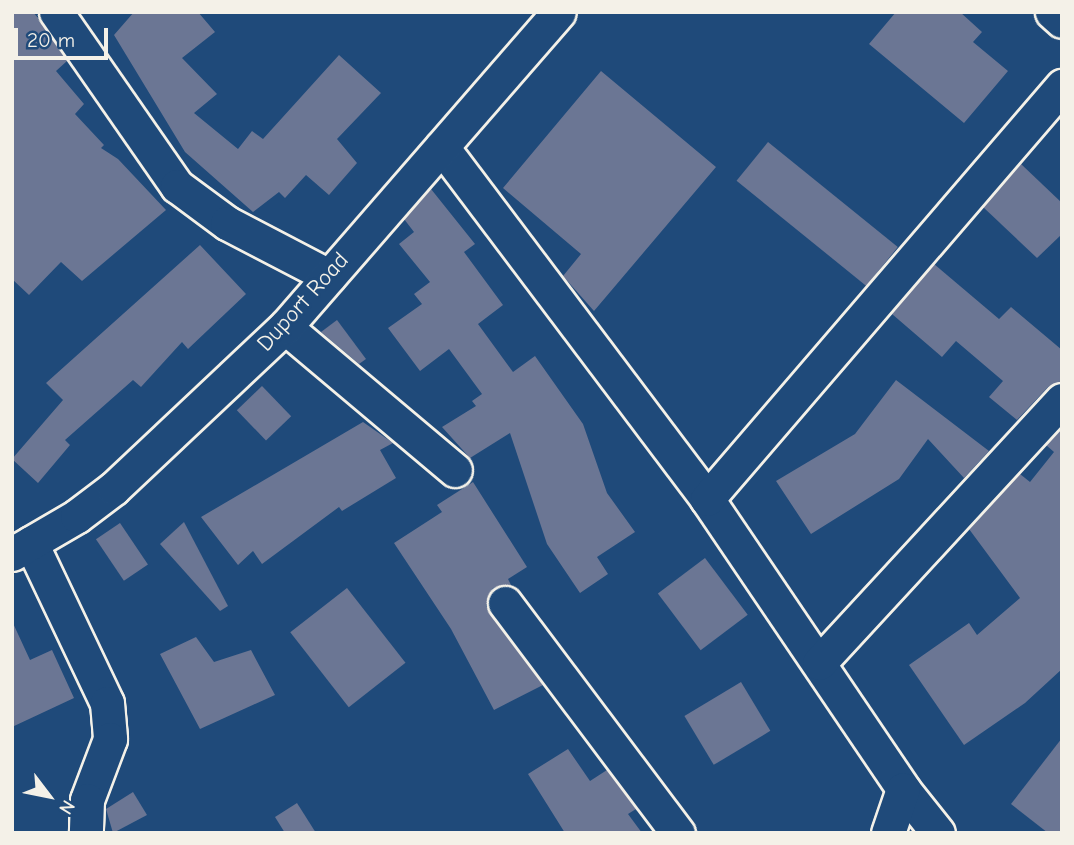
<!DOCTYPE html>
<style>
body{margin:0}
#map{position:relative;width:1074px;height:845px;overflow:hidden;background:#1f4a7a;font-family:"Comic Neue",sans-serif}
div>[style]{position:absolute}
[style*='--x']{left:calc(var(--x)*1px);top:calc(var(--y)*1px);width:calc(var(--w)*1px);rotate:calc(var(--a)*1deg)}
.building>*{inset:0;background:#6b7694;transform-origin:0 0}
.roads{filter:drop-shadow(2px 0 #f4f1e8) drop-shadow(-2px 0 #f4f1e8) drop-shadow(0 2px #f4f1e8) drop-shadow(0 -2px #f4f1e8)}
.minor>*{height:33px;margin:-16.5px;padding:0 16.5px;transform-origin:16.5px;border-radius:16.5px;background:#1f4a7a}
span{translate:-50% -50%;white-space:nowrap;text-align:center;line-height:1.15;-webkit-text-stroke:5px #1f4a7a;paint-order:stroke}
.street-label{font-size:23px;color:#f4f1e8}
.frame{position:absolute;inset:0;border:14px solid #f4f1e8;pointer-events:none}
.north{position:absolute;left:14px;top:761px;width:70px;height:70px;-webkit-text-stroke:5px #1f4a7a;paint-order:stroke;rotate:122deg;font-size:19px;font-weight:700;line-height:28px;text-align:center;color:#f4f1e8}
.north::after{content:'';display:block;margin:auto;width:24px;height:32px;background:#f4f1e8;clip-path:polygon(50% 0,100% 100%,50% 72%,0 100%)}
.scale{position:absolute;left:14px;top:28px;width:94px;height:32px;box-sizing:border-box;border:4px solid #f4f1e8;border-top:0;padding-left:9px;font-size:21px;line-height:24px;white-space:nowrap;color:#f4f1e8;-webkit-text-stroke:5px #1f4a7a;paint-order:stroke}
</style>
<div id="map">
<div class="building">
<i style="clip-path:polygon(12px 12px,33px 12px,38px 18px,67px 61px,56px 71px,84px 104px,75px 114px,104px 145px,101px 148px,118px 159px,166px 210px,82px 281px,61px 262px,29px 295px,12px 279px)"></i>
<i style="clip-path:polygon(134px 12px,198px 12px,215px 32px,182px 58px,217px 94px,194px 113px,238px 149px,252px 131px,263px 139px,339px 55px,381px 93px,337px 139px,357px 163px,329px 195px,306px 175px,285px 198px,279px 192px,253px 212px,185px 152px,114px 35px)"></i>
<i style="clip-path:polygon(896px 12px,960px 12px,982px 32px,973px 42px,1008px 71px,964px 123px,869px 44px)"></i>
<i style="clip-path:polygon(601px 71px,716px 167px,594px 311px,563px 276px,581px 254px,503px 188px)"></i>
<i style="left:768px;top:142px;width:167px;height:50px;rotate:39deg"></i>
<i style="clip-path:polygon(1021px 164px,1062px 203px,1062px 234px,1037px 258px,983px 207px)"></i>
<i style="clip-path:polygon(431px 189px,475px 244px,464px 252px,503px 305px,478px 324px,513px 372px,535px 356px,583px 424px,607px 493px,635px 532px,597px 557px,608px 574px,580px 593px,547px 544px,510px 433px,470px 458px,442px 427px,476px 406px,472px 401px,482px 394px,449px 349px,420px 371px,388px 328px,422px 304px,414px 294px,430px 282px,399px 244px,414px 232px,404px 219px)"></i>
<i style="clip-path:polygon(200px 245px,246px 294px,188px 349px,182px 342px,141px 387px,133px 380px,65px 440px,70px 445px,38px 483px,12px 459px,63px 400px,46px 383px)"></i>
<i style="clip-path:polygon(934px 264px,999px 319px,1011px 307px,1062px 350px,1062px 381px,1048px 387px,1017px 420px,989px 397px,1003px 381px,956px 341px,942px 357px,892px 314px)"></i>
<i style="clip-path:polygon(337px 320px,366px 359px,359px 364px,321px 332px)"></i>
<i style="clip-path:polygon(896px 380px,989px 451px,964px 478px,928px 439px,899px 479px,811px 534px,776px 481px,855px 434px)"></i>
<i style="left:262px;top:386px;width:42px;height:35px;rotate:46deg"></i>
<i style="clip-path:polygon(363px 422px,393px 443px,380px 450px,396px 478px,342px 511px,339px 507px,262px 564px,253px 551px,238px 565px,201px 517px)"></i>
<i style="clip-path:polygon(1062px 429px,1062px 669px,1025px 703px,964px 745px,909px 665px,969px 623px,977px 635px,1020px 598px,969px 529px,1020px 474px,1030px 482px,1054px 452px,1046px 445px)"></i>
<i style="clip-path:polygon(473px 482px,527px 567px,508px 579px,511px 585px,493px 588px,486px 606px,543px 685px,494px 710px,451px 629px,394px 543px,442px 512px,437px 505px)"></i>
<i style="clip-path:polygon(184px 522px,228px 606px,220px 611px,160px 544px)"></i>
<i style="left:120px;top:523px;width:50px;height:29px;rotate:56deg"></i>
<i style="left:705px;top:558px;width:71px;height:59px;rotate:53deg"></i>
<i style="left:347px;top:588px;width:95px;height:72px;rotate:52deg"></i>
<i style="clip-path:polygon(12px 621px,30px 660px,52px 650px,74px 698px,12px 727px)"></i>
<i style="clip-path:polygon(196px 637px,214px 662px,251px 650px,275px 695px,200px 729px,160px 654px)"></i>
<i style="left:741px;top:682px;width:57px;height:66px;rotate:59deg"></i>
<i style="clip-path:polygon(1062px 738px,1062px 833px,1048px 833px,1011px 804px)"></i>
<i style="clip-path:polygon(568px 749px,590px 781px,607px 770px,636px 809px,628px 814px,642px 833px,565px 833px,528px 774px)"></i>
<i style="clip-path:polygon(133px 792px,147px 815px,113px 833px,106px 809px)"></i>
<i style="clip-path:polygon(297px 803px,316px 833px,285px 833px,275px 817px)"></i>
</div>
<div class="roads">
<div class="minor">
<i style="--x:56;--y:12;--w:212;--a:55.2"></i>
<i style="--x:177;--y:186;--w:62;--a:36.5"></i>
<i style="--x:227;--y:223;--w:115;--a:27.5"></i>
<i style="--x:1052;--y:12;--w:13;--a:42"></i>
<i style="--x:442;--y:147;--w:441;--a:53"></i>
<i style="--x:707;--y:499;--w:350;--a:55.9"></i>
<i style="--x:903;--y:789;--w:56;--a:51.5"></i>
<i style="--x:285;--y:327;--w:222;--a:40.1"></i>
<i style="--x:707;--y:499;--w:545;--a:-49.32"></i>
<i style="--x:31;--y:543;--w:177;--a:64.6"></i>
<i style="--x:107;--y:703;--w:36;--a:85"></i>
<i style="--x:110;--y:739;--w:65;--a:110.7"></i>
<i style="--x:87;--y:800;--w:33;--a:92"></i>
<i style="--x:12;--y:554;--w:75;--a:-30.3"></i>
<i style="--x:77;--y:516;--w:46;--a:-37.1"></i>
<i style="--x:114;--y:488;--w:235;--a:-43.3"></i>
<i style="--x:285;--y:327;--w:417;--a:-49"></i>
<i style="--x:505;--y:603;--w:288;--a:53.1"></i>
<i style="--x:819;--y:663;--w:358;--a:-47.3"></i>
<i style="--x:888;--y:833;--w:46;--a:-71.2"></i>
</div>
</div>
<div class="street-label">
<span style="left:303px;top:302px;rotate:-48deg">Duport Road</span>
</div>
<div class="frame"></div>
<div class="north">N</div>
<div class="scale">20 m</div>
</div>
